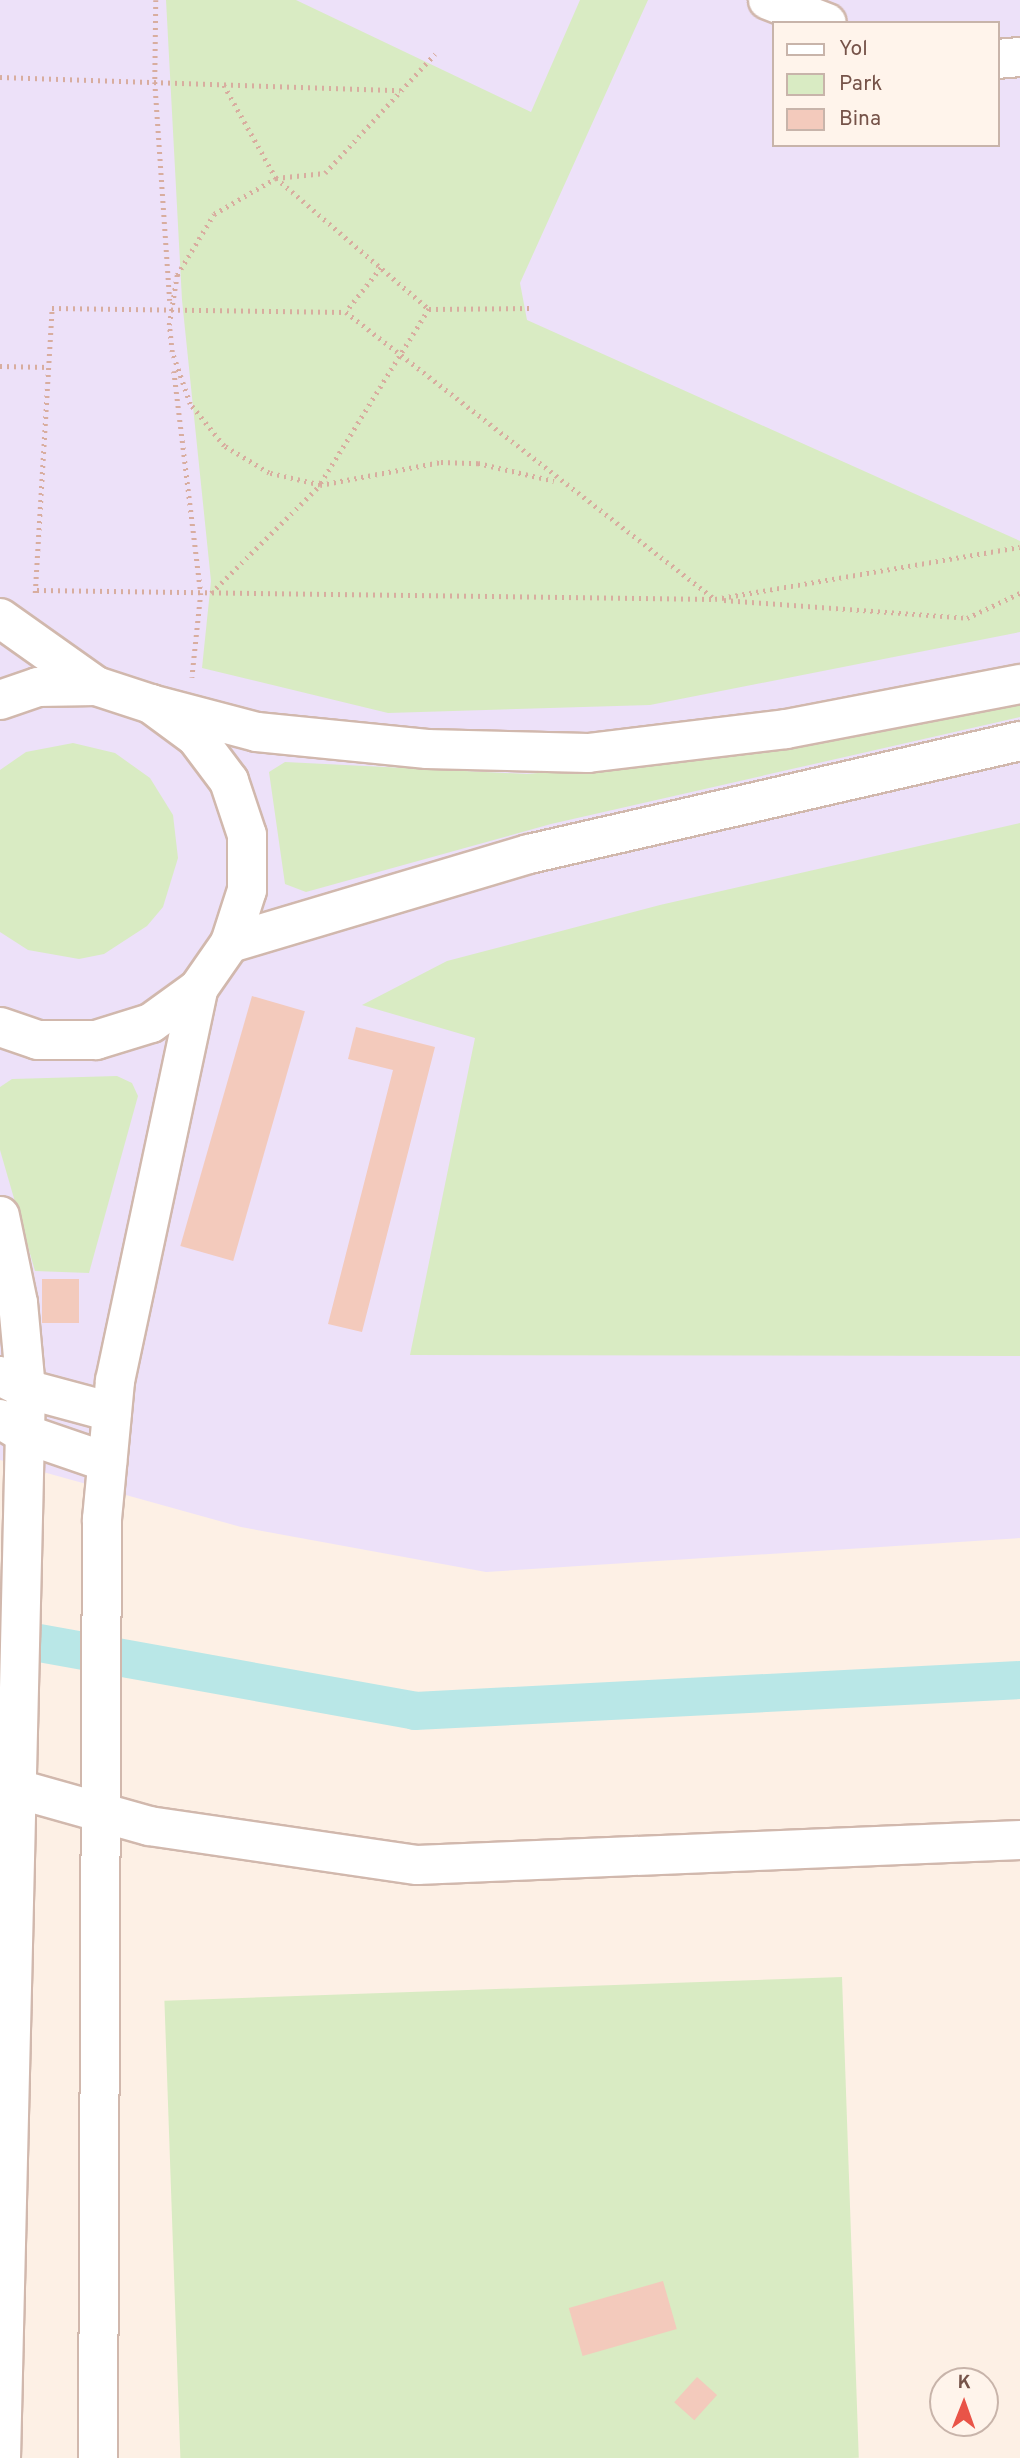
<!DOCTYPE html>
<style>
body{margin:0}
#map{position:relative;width:1020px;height:2458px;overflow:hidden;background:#fdf0e5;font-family:Overpass,sans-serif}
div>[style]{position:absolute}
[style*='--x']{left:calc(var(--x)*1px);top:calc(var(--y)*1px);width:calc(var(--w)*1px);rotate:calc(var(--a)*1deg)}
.education>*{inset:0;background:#ede1f9}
.green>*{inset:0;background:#d9ebc3;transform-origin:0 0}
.canal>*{height:38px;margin:-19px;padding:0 19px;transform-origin:19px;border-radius:19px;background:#b9e7e7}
.building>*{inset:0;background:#f3cabc;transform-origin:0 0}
.path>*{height:4.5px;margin-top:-2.25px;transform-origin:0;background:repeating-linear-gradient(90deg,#d8ad9f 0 2px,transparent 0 7px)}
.roads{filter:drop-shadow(2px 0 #d1b8ad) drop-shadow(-2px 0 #d1b8ad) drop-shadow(0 2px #d1b8ad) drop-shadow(0 -2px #d1b8ad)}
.minor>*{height:38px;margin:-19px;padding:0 19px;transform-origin:19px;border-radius:19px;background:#fff}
.tertiary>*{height:38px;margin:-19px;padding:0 19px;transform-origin:19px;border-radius:19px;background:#fff}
span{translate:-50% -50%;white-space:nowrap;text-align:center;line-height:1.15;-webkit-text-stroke:5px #fff4eb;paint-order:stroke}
.legend{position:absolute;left:772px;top:21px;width:228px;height:126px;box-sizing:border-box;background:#fff4eb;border:2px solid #c8b4aa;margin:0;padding:9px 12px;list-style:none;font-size:21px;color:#765349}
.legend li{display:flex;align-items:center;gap:14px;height:35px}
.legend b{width:35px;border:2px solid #c8b4aa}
.north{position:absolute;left:929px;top:2367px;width:70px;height:70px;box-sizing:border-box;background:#fff4eb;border:2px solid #c8b4aa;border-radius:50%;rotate:1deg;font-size:19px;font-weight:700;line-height:28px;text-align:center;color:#765349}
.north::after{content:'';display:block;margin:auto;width:24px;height:32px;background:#e95448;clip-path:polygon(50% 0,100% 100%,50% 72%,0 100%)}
</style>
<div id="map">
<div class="education">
<i style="clip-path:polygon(evenodd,0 0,1020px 0,1020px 1538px,486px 1572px,241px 1527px,0 1460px,0 0,773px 23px,997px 23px,997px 145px,773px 145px,773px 23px)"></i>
</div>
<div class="green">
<i style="clip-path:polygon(166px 0,296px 0,531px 112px,580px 0,648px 0,520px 283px,527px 320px,1020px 541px,1020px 632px,650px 705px,388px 713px,202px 668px,211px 581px,182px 300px)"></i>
<i style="clip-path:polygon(1020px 700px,1020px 717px,551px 824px,306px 892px,285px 884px,269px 772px,285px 762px,527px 774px,712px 757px)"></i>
<i style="clip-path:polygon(73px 743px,115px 753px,150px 778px,173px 815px,178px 858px,163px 907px,147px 926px,104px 954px,79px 959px,28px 950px,0 932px,0 770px,26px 752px)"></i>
<i style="clip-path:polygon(1020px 823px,1020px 1356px,410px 1355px,475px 1038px,362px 1005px,447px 961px,660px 905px)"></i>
<i style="clip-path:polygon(117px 1076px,132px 1083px,138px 1096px,89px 1273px,35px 1271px,0 1150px,0 1087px,12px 1079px)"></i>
<i style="left:842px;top:1977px;width:481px;height:678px;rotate:88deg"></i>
</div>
<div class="canal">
<i style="--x:0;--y:1636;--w:422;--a:10.2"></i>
<i style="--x:415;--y:1711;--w:606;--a:-2.93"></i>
</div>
<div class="building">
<i style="left:252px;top:996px;width:55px;height:260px;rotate:16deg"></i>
<i style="clip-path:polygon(356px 1027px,435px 1047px,362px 1332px,328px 1324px,393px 1070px,348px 1059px)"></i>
<i style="left:42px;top:1279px;width:37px;height:44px"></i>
<i style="left:663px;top:2281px;width:50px;height:98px;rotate:74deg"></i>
<i style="left:697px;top:2377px;width:27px;height:34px;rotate:42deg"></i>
</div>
<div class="path">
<i style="--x:156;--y:0;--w:82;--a:90.7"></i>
<i style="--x:155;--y:82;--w:219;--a:86.1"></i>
<i style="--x:0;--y:77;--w:400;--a:1.9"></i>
<i style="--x:224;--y:85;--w:107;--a:60.8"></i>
<i style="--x:276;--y:178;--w:201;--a:40.6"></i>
<i style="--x:429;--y:309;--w:102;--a:-0.6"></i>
<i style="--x:381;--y:268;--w:56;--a:128.5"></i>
<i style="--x:346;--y:312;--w:467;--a:37.9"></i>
<i style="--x:429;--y:309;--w:207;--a:121.8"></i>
<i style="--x:320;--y:485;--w:52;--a:-166.8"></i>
<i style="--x:269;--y:473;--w:52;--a:-149"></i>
<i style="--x:224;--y:446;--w:54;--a:-129"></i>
<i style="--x:190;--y:404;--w:55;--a:-109.1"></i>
<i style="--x:172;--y:352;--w:27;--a:-96"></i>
<i style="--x:169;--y:325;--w:51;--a:-80.9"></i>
<i style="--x:177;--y:275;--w:71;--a:-58.8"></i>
<i style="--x:214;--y:214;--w:72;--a:-30.1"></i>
<i style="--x:276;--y:178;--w:49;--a:-5.8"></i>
<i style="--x:325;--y:173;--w:162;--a:-47.3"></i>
<i style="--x:0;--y:366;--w:49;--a:1.2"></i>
<i style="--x:174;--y:371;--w:224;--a:83.1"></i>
<i style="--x:201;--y:593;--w:85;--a:96"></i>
<i style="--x:37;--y:590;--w:678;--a:0.76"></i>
<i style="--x:715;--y:599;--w:309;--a:-9.7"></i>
<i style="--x:35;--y:593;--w:286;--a:-86.6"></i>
<i style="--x:52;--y:308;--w:294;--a:0.8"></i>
<i style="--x:211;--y:593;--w:153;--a:-44.7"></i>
<i style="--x:320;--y:485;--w:123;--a:-10.8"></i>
<i style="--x:441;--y:462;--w:37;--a:2"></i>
<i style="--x:478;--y:463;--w:78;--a:13.3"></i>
<i style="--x:724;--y:600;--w:244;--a:4.2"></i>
<i style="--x:967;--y:618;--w:59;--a:-25.3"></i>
</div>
<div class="roads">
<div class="minor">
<i style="--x:768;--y:0;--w:63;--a:21.3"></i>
<i style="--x:997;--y:59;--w:23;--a:-5"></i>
<i style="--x:0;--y:1376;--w:29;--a:27"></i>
<i style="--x:26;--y:1389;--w:89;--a:15"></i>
<i style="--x:0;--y:1419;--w:29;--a:31"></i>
<i style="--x:25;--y:1434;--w:87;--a:18.9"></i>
<i style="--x:0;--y:1784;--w:155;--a:15.7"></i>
<i style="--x:149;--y:1826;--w:271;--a:8.3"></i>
<i style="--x:417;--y:1865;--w:604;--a:-2.37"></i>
</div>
<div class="tertiary">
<i style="--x:0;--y:618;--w:118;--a:35.3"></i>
<i style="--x:96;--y:686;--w:58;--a:18.1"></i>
<i style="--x:151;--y:704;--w:56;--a:36.3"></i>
<i style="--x:196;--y:737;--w:55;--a:53.1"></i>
<i style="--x:229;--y:781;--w:57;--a:71.6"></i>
<i style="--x:247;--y:835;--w:55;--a:90"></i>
<i style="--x:247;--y:890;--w:56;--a:107.8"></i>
<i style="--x:230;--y:943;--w:56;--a:124.8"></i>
<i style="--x:198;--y:989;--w:58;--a:144.1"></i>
<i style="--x:151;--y:1023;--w:58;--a:162.8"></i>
<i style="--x:96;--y:1040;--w:58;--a:180"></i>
<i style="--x:38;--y:1040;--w:40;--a:-161.1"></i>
<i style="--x:0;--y:700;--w:40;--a:-18.9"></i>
<i style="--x:38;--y:687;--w:58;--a:-1"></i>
<i style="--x:151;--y:704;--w:110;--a:14.8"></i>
<i style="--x:257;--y:732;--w:171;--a:5.7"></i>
<i style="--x:427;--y:749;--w:161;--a:1.4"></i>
<i style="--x:588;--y:753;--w:199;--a:-6.9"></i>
<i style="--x:786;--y:729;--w:238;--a:-10.9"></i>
<i style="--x:230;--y:943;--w:312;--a:-16.6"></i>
<i style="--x:529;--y:854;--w:504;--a:-12.96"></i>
<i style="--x:0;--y:1216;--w:89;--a:78.3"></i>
<i style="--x:18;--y:1303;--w:86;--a:84.7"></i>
<i style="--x:26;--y:1389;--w:1069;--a:91.34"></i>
<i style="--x:98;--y:2458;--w:939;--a:-89.76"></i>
<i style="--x:102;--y:1519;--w:139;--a:-84.6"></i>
<i style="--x:115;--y:1381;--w:401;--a:-78"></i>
</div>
</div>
<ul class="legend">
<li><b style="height:9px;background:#fff"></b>Yol</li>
<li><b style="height:19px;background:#d9ebc3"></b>Park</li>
<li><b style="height:19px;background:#f3cabc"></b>Bina</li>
</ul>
<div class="north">K</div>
</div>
